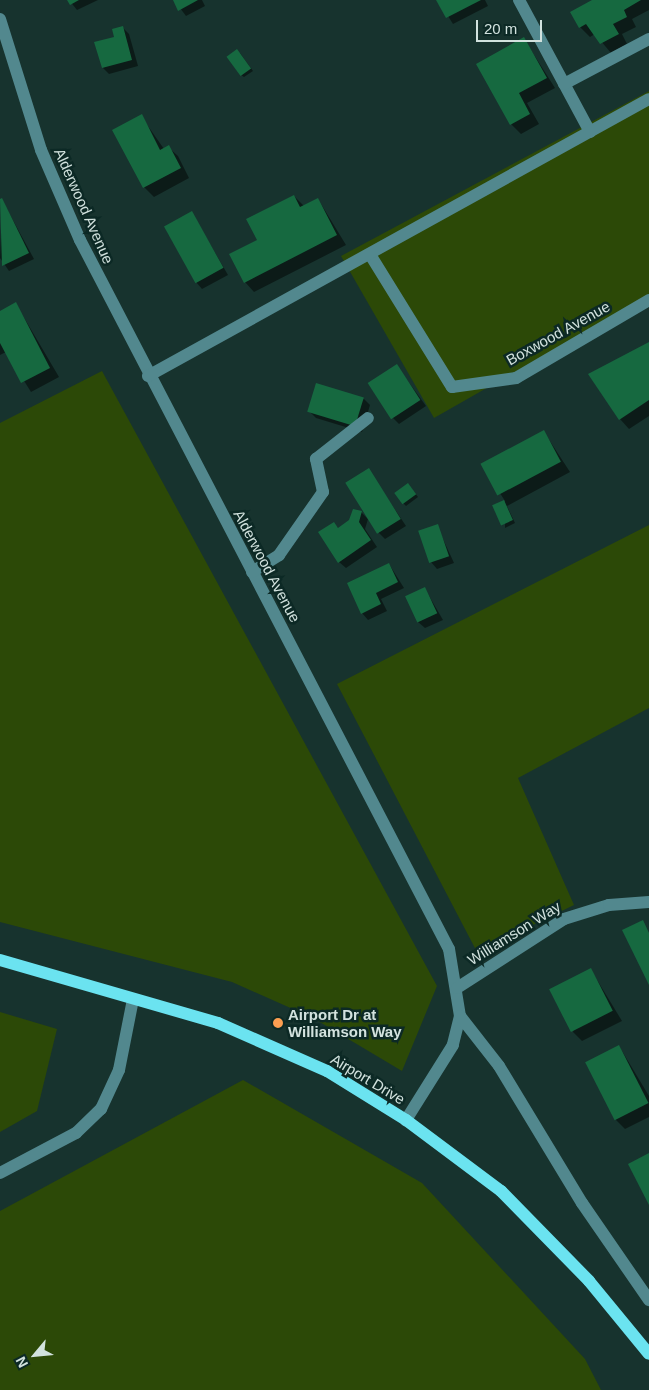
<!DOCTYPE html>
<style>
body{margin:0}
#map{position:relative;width:649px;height:1390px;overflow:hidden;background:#17332e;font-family:Arial,sans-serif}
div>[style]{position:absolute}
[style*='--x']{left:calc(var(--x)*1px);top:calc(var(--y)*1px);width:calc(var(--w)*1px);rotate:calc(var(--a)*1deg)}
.green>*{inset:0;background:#2c4907}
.shadow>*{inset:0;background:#0007}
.building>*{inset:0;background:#166940;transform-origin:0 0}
.minor>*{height:12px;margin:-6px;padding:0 6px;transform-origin:6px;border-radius:6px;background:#52888e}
.major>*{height:12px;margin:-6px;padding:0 6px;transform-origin:6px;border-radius:6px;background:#6be3f0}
.dots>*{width:14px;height:14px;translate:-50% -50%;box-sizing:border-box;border:2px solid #0c2925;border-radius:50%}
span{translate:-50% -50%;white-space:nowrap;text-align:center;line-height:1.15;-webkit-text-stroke:5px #0c2925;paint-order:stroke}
.street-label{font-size:15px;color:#d2e2de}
.poi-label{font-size:15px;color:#d2e2de;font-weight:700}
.left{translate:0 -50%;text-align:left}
.north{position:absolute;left:10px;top:1330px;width:50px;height:50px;-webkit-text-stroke:4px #0c2925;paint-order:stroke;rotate:242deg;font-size:14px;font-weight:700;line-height:20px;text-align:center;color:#d2e2de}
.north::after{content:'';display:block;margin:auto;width:18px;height:22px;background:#d2e2de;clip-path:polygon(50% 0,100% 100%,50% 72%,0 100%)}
.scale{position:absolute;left:476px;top:20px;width:66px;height:22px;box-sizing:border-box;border:2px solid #d2e2de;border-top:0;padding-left:6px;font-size:15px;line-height:18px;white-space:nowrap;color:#d2e2de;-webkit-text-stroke:4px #0c2925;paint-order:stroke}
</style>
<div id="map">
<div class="green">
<i style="clip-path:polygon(649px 91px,649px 296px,434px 418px,341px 256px)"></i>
<i style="clip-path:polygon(102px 371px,437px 986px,402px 1071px,313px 1018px,232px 982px,0 922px,0 423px)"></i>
<i style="clip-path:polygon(649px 525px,649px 708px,518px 778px,574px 905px,477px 952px,337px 684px)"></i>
<i style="clip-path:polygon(0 1012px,57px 1029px,37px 1111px,0 1132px)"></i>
<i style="clip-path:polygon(243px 1080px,422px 1183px,585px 1359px,601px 1390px,0 1390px,0 1211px)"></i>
</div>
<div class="shadow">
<i style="clip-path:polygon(69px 0,98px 0,77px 10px)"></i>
<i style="clip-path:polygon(174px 0,202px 0,205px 6px,186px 16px)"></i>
<i style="clip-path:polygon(438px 0,485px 0,488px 6px,453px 24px)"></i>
<i style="clip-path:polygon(594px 0,649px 0,649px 10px,632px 19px,636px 27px,622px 34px,627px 44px,611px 53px,595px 34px,590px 37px,580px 27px)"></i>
<i style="clip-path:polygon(123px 28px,129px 34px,138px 66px,109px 74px,103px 68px)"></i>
<i style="clip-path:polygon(524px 39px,555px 88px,527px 103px,539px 124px,521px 134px,511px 124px)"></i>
<i style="clip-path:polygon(240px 53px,253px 71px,244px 77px,241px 75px)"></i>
<i style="clip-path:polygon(141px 116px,164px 149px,168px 147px,178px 156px,189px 178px,154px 197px,144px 187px)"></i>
<i style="clip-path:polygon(294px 196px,304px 206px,318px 199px,346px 245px,254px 292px,245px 282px,258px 240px)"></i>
<i style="clip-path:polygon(2px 200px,34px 259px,9px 271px,0 258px)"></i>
<i style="clip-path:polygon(192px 213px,228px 275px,202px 289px,196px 282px)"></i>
<i style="clip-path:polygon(16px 304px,59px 377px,31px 392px,6px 352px,0 355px,0 312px)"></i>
<i style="clip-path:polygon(649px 342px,649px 416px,629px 429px,620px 419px)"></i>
<i style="clip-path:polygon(397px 366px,426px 406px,399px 424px,393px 418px)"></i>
<i style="clip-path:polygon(364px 399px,370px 405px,362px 432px,316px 418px,309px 411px)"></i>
<i style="clip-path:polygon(544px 432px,570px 472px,507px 506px,515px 523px,505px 528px,505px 501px,482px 465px)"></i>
<i style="clip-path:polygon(368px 469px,406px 526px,385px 539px,379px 533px)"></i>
<i style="clip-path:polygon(408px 484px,418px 497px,406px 506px,403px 503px)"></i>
<i style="clip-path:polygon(361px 512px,368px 519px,365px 529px,377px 547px,346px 568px,339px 562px,334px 524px,339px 529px)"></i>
<i style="clip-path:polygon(437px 526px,454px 563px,437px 569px,431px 562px)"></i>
<i style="clip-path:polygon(389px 564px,404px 588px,381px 599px,387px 611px,368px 620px,362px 613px)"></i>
<i style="clip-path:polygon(425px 589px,443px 620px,425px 628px,418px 622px)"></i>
<i style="clip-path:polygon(591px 970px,622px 1021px,582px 1041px,573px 1032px)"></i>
<i style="clip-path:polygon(619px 1046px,649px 1096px,649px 1117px,625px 1129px,615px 1119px)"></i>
</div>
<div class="building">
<i style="clip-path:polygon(67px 0,79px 0,70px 5px)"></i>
<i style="clip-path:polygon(173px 0,198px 0,178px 11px)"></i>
<i style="clip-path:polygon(436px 0,481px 0,446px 18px)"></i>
<i style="clip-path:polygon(592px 0,641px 0,624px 10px,627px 17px,613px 24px,619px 34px,600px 44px,586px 24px,579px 28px,570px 12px)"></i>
<i style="clip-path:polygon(123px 26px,132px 60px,102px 68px,94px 42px,114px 37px,112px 29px)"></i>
<i style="clip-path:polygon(524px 37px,547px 78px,519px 93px,530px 114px,510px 125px,476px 64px)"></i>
<i style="left:237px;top:49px;width:24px;height:13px;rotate:54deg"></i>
<i style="clip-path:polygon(142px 114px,160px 150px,169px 145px,181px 168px,143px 188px,112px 130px)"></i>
<i style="clip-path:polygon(294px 195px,300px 207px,318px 198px,337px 235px,244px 283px,229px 254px,257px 240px,246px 219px)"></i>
<i style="clip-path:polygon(2px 198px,29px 253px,2px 266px,0 199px)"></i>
<i style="left:192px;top:211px;width:65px;height:32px;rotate:61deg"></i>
<i style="clip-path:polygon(16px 302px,50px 368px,21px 383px,0 343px,0 311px)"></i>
<i style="clip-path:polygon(649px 342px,649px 400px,619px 420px,588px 374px)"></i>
<i style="left:397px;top:364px;width:43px;height:35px;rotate:57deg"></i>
<i style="left:316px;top:383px;width:50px;height:30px;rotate:17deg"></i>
<i style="left:544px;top:430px;width:36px;height:72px;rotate:62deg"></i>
<i style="left:369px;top:468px;width:60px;height:28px;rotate:58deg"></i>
<i style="left:408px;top:483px;width:14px;height:17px;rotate:54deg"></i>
<i style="left:504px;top:500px;width:22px;height:13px;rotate:66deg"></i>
<i style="clip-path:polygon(353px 509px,362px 511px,359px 522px,371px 540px,338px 563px,318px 532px,334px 522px,338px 528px,349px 520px)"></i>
<i style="left:438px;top:524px;width:34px;height:21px;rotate:71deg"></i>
<i style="clip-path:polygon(389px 563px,398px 582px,376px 593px,381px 604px,361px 614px,347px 583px)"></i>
<i style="left:425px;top:587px;width:29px;height:22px;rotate:65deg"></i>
<i style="clip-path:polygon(643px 920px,649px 933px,649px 985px,622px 930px)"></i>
<i style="left:591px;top:968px;width:48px;height:47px;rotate:63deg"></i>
<i style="left:619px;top:1045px;width:65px;height:38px;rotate:63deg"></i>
<i style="clip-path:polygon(649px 1153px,649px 1205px,628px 1164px)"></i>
</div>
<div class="minor">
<i style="--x:519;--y:0;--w:150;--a:61.7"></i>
<i style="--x:0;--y:19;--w:137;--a:72.6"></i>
<i style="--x:41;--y:150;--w:98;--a:66.6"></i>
<i style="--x:80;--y:240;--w:799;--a:62.51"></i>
<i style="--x:449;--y:949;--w:68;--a:80.7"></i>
<i style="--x:460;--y:1016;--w:30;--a:104"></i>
<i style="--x:453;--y:1045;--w:89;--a:122.1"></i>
<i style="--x:564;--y:84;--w:96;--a:-27.9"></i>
<i style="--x:371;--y:256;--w:154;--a:58.3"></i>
<i style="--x:452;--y:387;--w:65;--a:-8"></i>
<i style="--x:516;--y:378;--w:154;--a:-30.4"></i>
<i style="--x:148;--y:376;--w:572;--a:-28.94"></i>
<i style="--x:252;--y:572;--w:32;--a:-32"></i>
<i style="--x:279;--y:555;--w:77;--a:-55.1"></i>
<i style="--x:323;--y:492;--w:34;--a:-102"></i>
<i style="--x:316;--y:459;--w:66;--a:-38.3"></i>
<i style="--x:457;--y:988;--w:127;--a:-32.8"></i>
<i style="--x:564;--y:919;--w:47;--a:-17.3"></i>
<i style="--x:609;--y:905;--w:40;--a:-4.3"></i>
<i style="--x:460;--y:1016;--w:63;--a:52"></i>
<i style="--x:499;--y:1066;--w:160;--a:58.8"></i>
<i style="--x:582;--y:1203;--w:118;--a:55.4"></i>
<i style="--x:0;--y:1173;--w:86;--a:-27.8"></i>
<i style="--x:76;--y:1133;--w:35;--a:-44"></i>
<i style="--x:101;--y:1109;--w:43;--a:-65.2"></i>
<i style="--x:119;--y:1070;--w:72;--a:-78.8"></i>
</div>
<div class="major">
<i style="--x:0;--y:960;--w:227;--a:16.1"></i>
<i style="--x:218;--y:1023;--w:119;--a:23.8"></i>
<i style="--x:327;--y:1071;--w:93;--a:31.8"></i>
<i style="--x:406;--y:1120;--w:119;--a:36.8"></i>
<i style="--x:501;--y:1191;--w:126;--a:45.6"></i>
<i style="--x:589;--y:1281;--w:94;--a:50.6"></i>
</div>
<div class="dots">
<i style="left:278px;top:1023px;background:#fb9e51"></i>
</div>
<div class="street-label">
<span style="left:84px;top:206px;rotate:66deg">Alderwood Avenue</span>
<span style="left:558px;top:333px;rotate:-29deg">Boxwood Avenue</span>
<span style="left:267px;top:566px;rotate:62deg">Alderwood Avenue</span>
<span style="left:514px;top:933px;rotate:-32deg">Williamson Way</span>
<span style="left:368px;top:1079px;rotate:31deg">Airport Drive</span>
</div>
<div class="poi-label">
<span class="left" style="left:288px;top:1023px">Airport Dr at<br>Williamson Way</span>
</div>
<div class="north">N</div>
<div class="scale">20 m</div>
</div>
